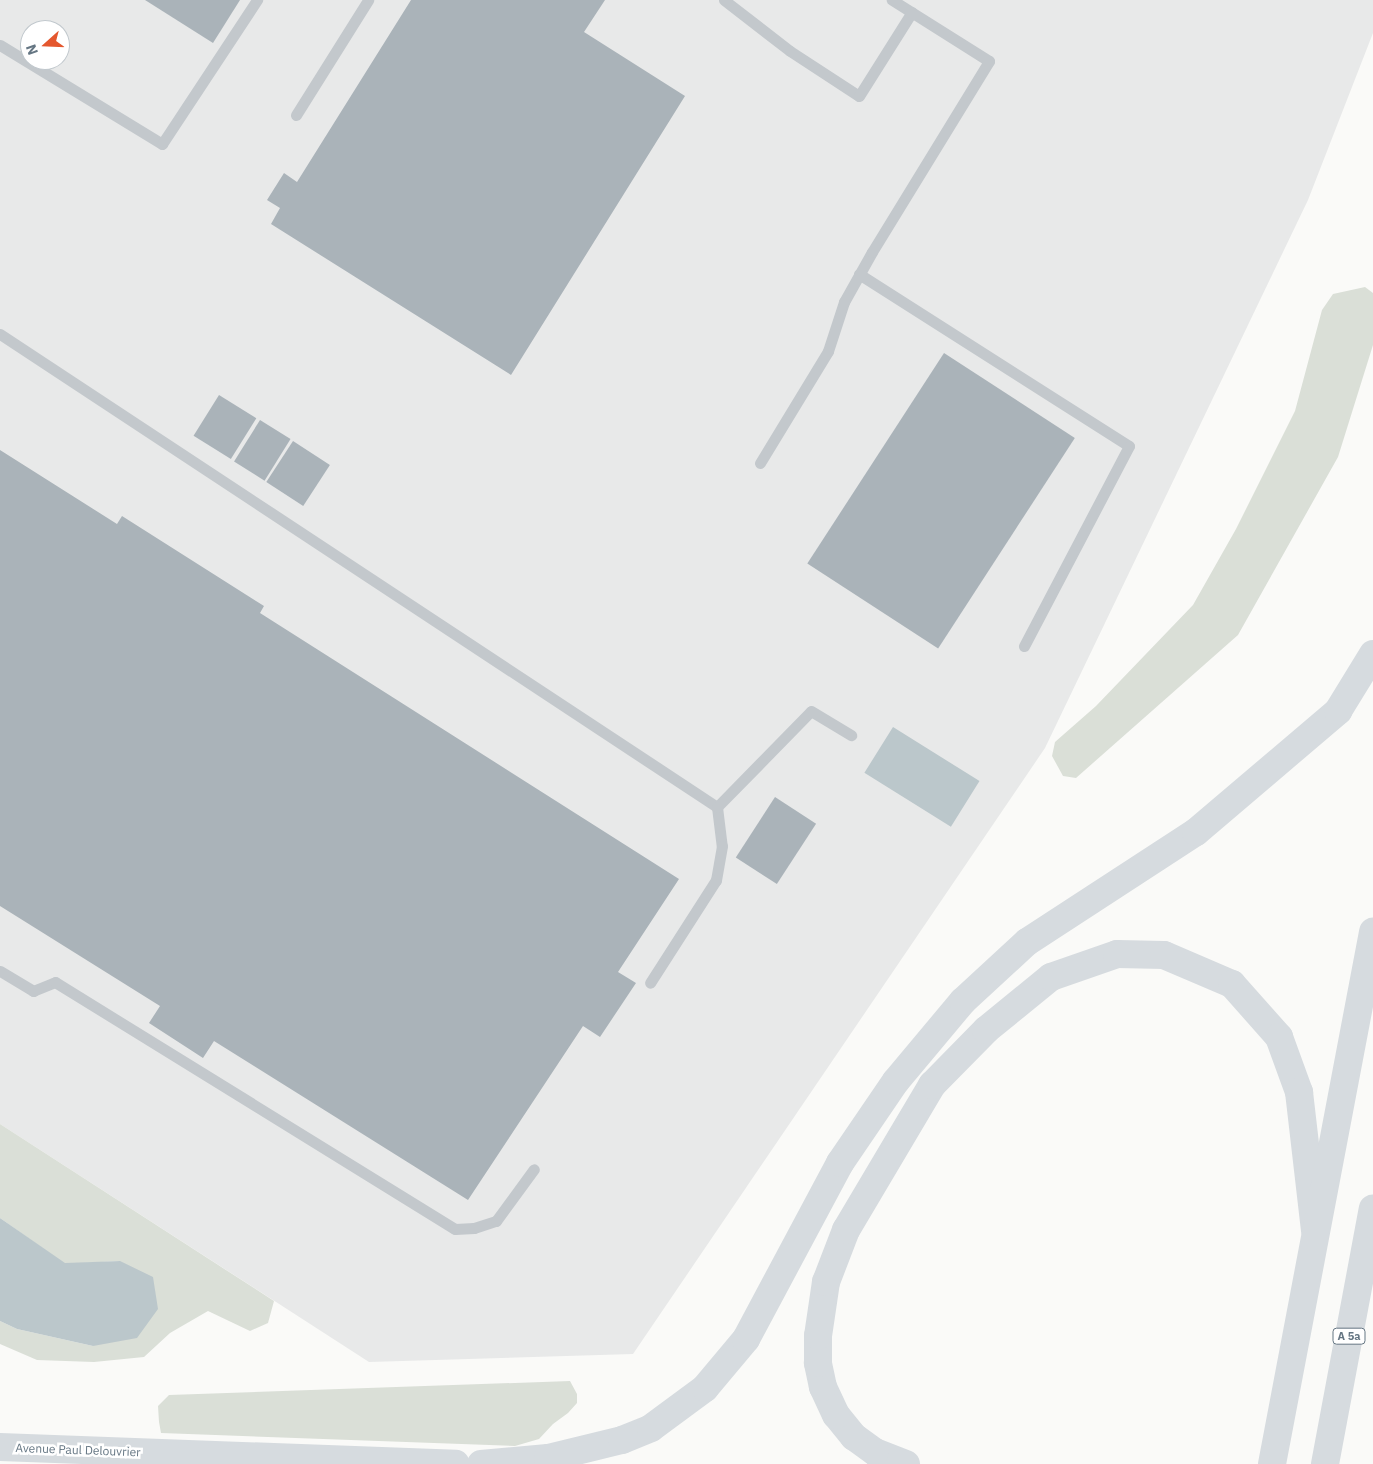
<!DOCTYPE html>
<style>
body{margin:0}
#map{position:relative;width:1373px;height:1464px;overflow:hidden;background:#fafaf8;font-family:"IBM Plex Sans",sans-serif}
div>[style]{position:absolute}
[style*='--x']{left:calc(var(--x)*1px);top:calc(var(--y)*1px);width:calc(var(--w)*1px);rotate:calc(var(--a)*1deg)}
.built>*{inset:0;background:#e8e9e9}
.green>*{inset:0;background:#dadfd7}
.water>*{inset:0;background:#bbc7cb;transform-origin:0 0}
.building>*{inset:0;background:#aab3b9;transform-origin:0 0}
.lane>*{height:11px;margin:-5.5px;padding:0 5.5px;transform-origin:5.5px;border-radius:5.5px;background:#c3c8cc}
.primary>*{height:28px;margin:-14px;padding:0 14px;transform-origin:14px;border-radius:14px;background:#d6dbdf}
.highway>*{height:28px;margin:-14px;padding:0 14px;transform-origin:14px;border-radius:14px;background:#d6dbdf}
span{translate:-50% -50%;white-space:nowrap;text-align:center;line-height:1.15;-webkit-text-stroke:5px #fff;paint-order:stroke}
.shield-label span{padding:1px 4px;background:#fff;border:1px solid;border-radius:4px;-webkit-text-stroke-width:0}
.shield-label{font-size:11px;color:#657683;font-weight:700}
.street-label{font-size:12px;color:#657683}
.north{position:absolute;left:20px;top:20px;width:50px;height:50px;box-sizing:border-box;background:#fff;border:1px solid #c1c8cd;border-radius:50%;rotate:250deg;font-size:14px;font-weight:700;line-height:20px;text-align:center;color:#657683}
.north::after{content:'';display:block;margin:auto;width:18px;height:22px;background:#e4572e;clip-path:polygon(50% 0,100% 100%,50% 72%,0 100%)}
</style>
<div id="map">
<div class="built">
<i style="clip-path:polygon(evenodd,0 0,1373px 0,1373px 33px,1308px 200px,1045px 748px,633px 1354px,369px 1362px,0 1124px,0 0,30px 30px,60px 30px,60px 60px,30px 60px,30px 30px)"></i>
</div>
<div class="green">
<i style="clip-path:polygon(1365px 287px,1373px 293px,1373px 345px,1338px 457px,1238px 635px,1076px 778px,1063px 776px,1052px 756px,1055px 742px,1096px 706px,1193px 605px,1236px 529px,1295px 411px,1322px 310px,1333px 294px)"></i>
<i style="clip-path:polygon(0 1124px,274px 1301px,268px 1323px,250px 1331px,208px 1311px,170px 1333px,144px 1357px,94px 1362px,37px 1360px,0 1344px,0 1321px,17px 1329px,93px 1346px,120px 1261px,65px 1264px,0 1218px)"></i>
<i style="clip-path:polygon(570px 1381px,577px 1394px,577px 1403px,568px 1413px,553px 1424px,539px 1439px,515px 1446px,161px 1433px,159px 1422px,158px 1406px,169px 1395px)"></i>
</div>
<div class="water">
<i style="left:893px;top:727px;width:102px;height:54px;rotate:32deg"></i>
<i style="clip-path:polygon(0 1218px,65px 1263px,120px 1261px,153px 1277px,158px 1309px,137px 1338px,93px 1346px,17px 1329px,0 1321px)"></i>
</div>
<div class="building">
<i style="clip-path:polygon(145px 0,240px 0,213px 43px)"></i>
<i style="clip-path:polygon(411px 0,605px 0,584px 32px,685px 96px,511px 375px,271px 224px,280px 208px,267px 200px,284px 173px,297px 182px)"></i>
<i style="left:944px;top:353px;width:156px;height:251px;rotate:33deg"></i>
<i style="left:219px;top:395px;width:44px;height:48px;rotate:32deg"></i>
<i style="left:260px;top:420px;width:36px;height:49px;rotate:32deg"></i>
<i style="left:293px;top:441px;width:44px;height:49px;rotate:33deg"></i>
<i style="clip-path:polygon(0 450px,117px 524px,122px 516px,264px 606px,260px 613px,679px 879px,618px 972px,636px 983px,600px 1037px,583px 1026px,468px 1200px,214px 1041px,203px 1058px,149px 1023px,160px 1006px,0 906px)"></i>
<i style="left:775px;top:797px;width:49px;height:72px;rotate:33deg"></i>
</div>
<div class="lane">
<i style="--x:724;--y:0;--w:83;--a:37.7"></i>
<i style="--x:790;--y:51;--w:82;--a:33.1"></i>
<i style="--x:859;--y:96;--w:99;--a:-57.8"></i>
<i style="--x:0;--y:45;--w:190;--a:31.4"></i>
<i style="--x:162;--y:144;--w:173;--a:-56.6"></i>
<i style="--x:296;--y:115;--w:136;--a:-57.9"></i>
<i style="--x:859;--y:274;--w:320;--a:32.5"></i>
<i style="--x:1129;--y:446;--w:226;--a:117.7"></i>
<i style="--x:0;--y:334;--w:859;--a:33.41"></i>
<i style="--x:717;--y:807;--w:39;--a:83"></i>
<i style="--x:722;--y:846;--w:35;--a:100"></i>
<i style="--x:716;--y:880;--w:122;--a:122.7"></i>
<i style="--x:760;--y:463;--w:131;--a:-58.7"></i>
<i style="--x:828;--y:351;--w:52;--a:-71.9"></i>
<i style="--x:844;--y:302;--w:57;--a:-60.8"></i>
<i style="--x:872;--y:252;--w:224;--a:-58.5"></i>
<i style="--x:989;--y:61;--w:115;--a:-147.8"></i>
<i style="--x:717;--y:807;--w:134;--a:-45.6"></i>
<i style="--x:811;--y:711;--w:47;--a:31"></i>
<i style="--x:0;--y:971;--w:39;--a:31"></i>
<i style="--x:33;--y:991;--w:24;--a:-22"></i>
<i style="--x:55;--y:982;--w:470;--a:31.7"></i>
<i style="--x:455;--y:1229;--w:19;--a:-3"></i>
<i style="--x:474;--y:1228;--w:23;--a:-18"></i>
<i style="--x:496;--y:1221;--w:64;--a:-53.8"></i>
</div>
<div class="primary">
<i style="--x:0;--y:1447;--w:456;--a:2.1"></i>
</div>
<div class="highway">
<i style="--x:481;--y:1464;--w:67;--a:-5.1"></i>
<i style="--x:548;--y:1458;--w:76;--a:-13.7"></i>
<i style="--x:622;--y:1440;--w:31;--a:-22"></i>
<i style="--x:651;--y:1428;--w:67;--a:-36.5"></i>
<i style="--x:705;--y:1388;--w:64;--a:-50.1"></i>
<i style="--x:746;--y:1339;--w:200;--a:-61.9"></i>
<i style="--x:840;--y:1163;--w:99;--a:-55.7"></i>
<i style="--x:896;--y:1081;--w:104;--a:-50.1"></i>
<i style="--x:963;--y:1001;--w:87;--a:-42.7"></i>
<i style="--x:1027;--y:942;--w:202;--a:-33.1"></i>
<i style="--x:1196;--y:832;--w:187;--a:-40.4"></i>
<i style="--x:1338;--y:711;--w:67;--a:-58.4"></i>
<i style="--x:906;--y:1464;--w:33;--a:-159"></i>
<i style="--x:875;--y:1452;--w:26;--a:-144"></i>
<i style="--x:854;--y:1437;--w:28;--a:-129"></i>
<i style="--x:836;--y:1415;--w:31;--a:-115"></i>
<i style="--x:823;--y:1387;--w:25;--a:-102"></i>
<i style="--x:818;--y:1363;--w:27;--a:-90"></i>
<i style="--x:818;--y:1336;--w:55;--a:-81.6"></i>
<i style="--x:826;--y:1282;--w:56;--a:-69"></i>
<i style="--x:846;--y:1230;--w:169;--a:-59.3"></i>
<i style="--x:932;--y:1085;--w:77;--a:-45.5"></i>
<i style="--x:986;--y:1030;--w:84;--a:-39.2"></i>
<i style="--x:1051;--y:977;--w:70;--a:-19.2"></i>
<i style="--x:1117;--y:954;--w:47;--a:1.2"></i>
<i style="--x:1164;--y:955;--w:74;--a:23.1"></i>
<i style="--x:1232;--y:984;--w:71;--a:48.4"></i>
<i style="--x:1279;--y:1037;--w:59;--a:70"></i>
<i style="--x:1299;--y:1092;--w:139;--a:83.4"></i>
<i style="--x:1272;--y:1464;--w:542;--a:-79.25"></i>
<i style="--x:1325;--y:1464;--w:260;--a:-79.4"></i>
</div>
<div class="shield-label">
<span style="left:1349px;top:1336px">A 5a</span>
</div>
<div class="street-label">
<span style="left:78px;top:1450px;rotate:2deg">Avenue Paul Delouvrier</span>
</div>
<div class="north">N</div>
</div>
